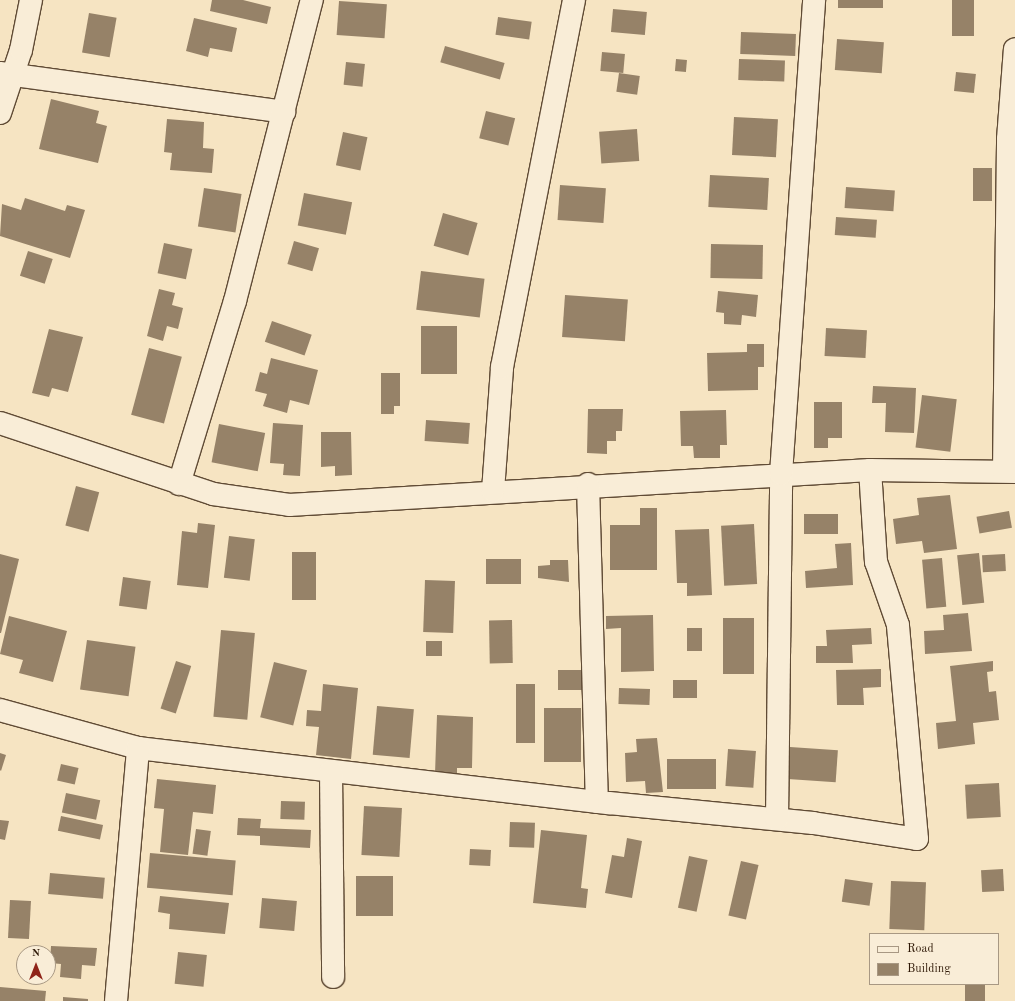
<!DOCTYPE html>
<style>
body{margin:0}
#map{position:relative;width:1015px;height:1001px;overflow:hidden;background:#f6e4c2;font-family:"Old Standard TT",serif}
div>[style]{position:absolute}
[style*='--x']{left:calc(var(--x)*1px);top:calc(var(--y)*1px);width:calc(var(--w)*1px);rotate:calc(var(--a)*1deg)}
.building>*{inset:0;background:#968268;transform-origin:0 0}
.roads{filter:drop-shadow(1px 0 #604b35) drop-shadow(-1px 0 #604b35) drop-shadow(0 1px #604b35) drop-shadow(0 -1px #604b35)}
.minor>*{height:22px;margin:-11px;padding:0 11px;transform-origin:11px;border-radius:11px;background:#f9edd7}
span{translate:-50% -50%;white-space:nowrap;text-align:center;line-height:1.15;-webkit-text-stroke:3px #f9edd7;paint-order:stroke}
.legend{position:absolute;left:869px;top:933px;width:130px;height:52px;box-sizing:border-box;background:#f9edd7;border:1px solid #a89883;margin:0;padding:5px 7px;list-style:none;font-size:12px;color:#2e1806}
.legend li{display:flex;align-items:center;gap:8px;height:20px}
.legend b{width:20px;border:1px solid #a89883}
.north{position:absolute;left:16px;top:945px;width:40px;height:40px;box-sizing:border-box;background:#f9edd7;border:1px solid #a89883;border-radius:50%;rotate:0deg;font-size:11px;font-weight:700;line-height:16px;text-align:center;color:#2e1806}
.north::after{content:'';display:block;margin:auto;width:14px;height:18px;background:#8f2418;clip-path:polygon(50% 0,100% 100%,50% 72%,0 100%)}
</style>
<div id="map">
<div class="building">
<i style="clip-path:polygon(212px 0,243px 0,271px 7px,267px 24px,210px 11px)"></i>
<i style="left:838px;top:0;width:45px;height:8px"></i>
<i style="left:952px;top:0;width:22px;height:36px"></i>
<i style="left:339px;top:1px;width:48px;height:34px;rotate:4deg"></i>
<i style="left:613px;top:9px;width:34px;height:23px;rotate:5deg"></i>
<i style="left:89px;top:13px;width:28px;height:40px;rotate:10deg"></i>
<i style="left:498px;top:17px;width:34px;height:18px;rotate:8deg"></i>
<i style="clip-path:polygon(194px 18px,237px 28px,232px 52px,210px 48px,208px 57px,186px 51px)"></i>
<i style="left:741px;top:32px;width:55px;height:22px;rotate:2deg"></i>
<i style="left:837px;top:39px;width:47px;height:31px;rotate:4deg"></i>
<i style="left:445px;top:46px;width:62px;height:17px;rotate:16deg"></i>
<i style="left:602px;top:52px;width:23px;height:19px;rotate:5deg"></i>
<i style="left:676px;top:59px;width:11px;height:12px;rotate:5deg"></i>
<i style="left:739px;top:59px;width:46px;height:21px;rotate:2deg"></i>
<i style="left:346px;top:62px;width:19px;height:23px;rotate:6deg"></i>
<i style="left:956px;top:72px;width:20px;height:19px;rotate:6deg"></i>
<i style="left:619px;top:73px;width:21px;height:19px;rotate:8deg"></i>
<i style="clip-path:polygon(51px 99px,99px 111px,96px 123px,107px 126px,98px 163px,39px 149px)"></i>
<i style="left:486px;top:111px;width:30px;height:28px;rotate:14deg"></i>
<i style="left:734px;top:117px;width:44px;height:38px;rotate:3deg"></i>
<i style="clip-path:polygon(167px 119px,204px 122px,203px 148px,214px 149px,212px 173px,170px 170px,172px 153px,164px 152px)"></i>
<i style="left:637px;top:129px;width:32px;height:38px;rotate:86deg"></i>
<i style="left:343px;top:132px;width:25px;height:34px;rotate:12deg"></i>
<i style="left:973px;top:168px;width:19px;height:33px"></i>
<i style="left:710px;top:175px;width:59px;height:32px;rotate:3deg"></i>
<i style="left:560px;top:185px;width:46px;height:35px;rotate:4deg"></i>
<i style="left:846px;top:187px;width:49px;height:21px;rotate:4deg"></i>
<i style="left:204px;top:188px;width:38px;height:39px;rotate:9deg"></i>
<i style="left:304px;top:193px;width:49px;height:33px;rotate:11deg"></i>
<i style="clip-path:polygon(25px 198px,65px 211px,67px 205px,85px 210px,70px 258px,0 236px,2px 204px,21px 210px)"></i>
<i style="left:443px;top:213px;width:36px;height:34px;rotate:16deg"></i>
<i style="left:836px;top:217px;width:41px;height:18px;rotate:4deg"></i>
<i style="left:294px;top:241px;width:26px;height:24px;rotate:16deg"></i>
<i style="left:164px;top:243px;width:29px;height:31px;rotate:12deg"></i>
<i style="left:711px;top:244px;width:52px;height:34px;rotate:1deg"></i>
<i style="left:28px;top:251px;width:26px;height:26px;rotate:18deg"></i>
<i style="left:421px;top:271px;width:64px;height:39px;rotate:7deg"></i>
<i style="clip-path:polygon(159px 289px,175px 293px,172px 305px,183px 308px,178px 329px,167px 326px,163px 341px,147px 336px)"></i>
<i style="clip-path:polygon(718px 291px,758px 295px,756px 317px,742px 315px,741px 325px,724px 324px,724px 313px,716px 312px)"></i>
<i style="left:565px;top:295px;width:63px;height:42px;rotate:4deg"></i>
<i style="left:272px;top:321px;width:42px;height:22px;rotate:19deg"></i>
<i style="left:421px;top:326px;width:36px;height:48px"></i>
<i style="left:826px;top:328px;width:41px;height:28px;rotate:3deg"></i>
<i style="clip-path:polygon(49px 329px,83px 337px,68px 392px,52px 388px,49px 397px,32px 393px)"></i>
<i style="clip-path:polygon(747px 344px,764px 344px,764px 367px,758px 367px,758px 390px,708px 391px,707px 353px,747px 352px)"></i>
<i style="left:149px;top:348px;width:34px;height:69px;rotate:15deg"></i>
<i style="clip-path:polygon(271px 358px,318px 370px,309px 405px,290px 400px,287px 413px,263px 406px,267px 394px,255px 391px,260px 372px,267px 374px)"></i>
<i style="clip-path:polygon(381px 373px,400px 373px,400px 406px,394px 406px,394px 414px,381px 414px)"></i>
<i style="clip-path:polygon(873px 386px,916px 388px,914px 433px,885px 432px,886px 403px,872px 403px)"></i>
<i style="left:922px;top:395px;width:35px;height:53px;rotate:7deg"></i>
<i style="clip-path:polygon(814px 402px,842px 402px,842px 438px,828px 438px,828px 448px,814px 448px)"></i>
<i style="clip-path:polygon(588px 409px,623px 409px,622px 431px,616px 431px,616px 441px,607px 441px,607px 454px,587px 453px)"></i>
<i style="clip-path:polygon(726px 410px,727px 445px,720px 445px,720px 458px,694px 458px,693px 446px,681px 446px,680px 411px)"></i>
<i style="left:426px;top:420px;width:44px;height:21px;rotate:4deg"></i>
<i style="clip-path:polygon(273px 423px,303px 425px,300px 476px,283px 475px,284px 464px,270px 463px)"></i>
<i style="left:219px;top:424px;width:47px;height:39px;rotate:11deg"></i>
<i style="clip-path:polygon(321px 432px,351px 432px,352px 475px,335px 476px,335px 466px,321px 467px)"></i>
<i style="left:76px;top:486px;width:24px;height:41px;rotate:15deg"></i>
<i style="clip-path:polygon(950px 495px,957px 549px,924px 553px,922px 541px,896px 544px,893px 519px,919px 515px,917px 498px)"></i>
<i style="clip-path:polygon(640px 508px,657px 508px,657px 570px,610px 570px,610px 525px,640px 525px)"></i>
<i style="left:1009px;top:511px;width:17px;height:33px;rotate:80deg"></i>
<i style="left:804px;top:514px;width:34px;height:20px"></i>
<i style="clip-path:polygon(198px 523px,215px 525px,208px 588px,177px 585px,182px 531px,197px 533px)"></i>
<i style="left:754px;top:524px;width:60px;height:33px;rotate:87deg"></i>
<i style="clip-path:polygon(709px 529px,712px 595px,687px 596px,687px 583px,677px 583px,675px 530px)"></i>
<i style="left:229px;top:536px;width:26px;height:42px;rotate:7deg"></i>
<i style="clip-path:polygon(851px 543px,853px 585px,806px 588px,805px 571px,837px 568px,835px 544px)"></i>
<i style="left:292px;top:552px;width:24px;height:48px"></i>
<i style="left:979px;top:553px;width:50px;height:22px;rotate:84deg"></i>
<i style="clip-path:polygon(0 554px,19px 559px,1px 633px,0 633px)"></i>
<i style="left:1005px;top:554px;width:17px;height:23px;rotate:87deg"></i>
<i style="left:942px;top:558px;width:49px;height:20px;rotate:85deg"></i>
<i style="left:486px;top:559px;width:35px;height:25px"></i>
<i style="clip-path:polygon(550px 560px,568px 560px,569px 582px,538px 578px,538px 566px,550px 565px)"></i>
<i style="left:123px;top:577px;width:28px;height:29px;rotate:8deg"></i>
<i style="left:425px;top:580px;width:30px;height:52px;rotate:2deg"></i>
<i style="clip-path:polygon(968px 613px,972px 651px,925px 654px,924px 631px,944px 630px,943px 615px)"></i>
<i style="clip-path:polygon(653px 615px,654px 671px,621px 672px,621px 628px,606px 629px,606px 616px)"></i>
<i style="clip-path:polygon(9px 616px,67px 631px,53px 682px,19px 673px,23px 660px,0 654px)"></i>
<i style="left:723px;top:618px;width:31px;height:56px"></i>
<i style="left:512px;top:620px;width:43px;height:23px;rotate:89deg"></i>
<i style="left:687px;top:628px;width:15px;height:23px"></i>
<i style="clip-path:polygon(871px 628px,872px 644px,852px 645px,853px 663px,816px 663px,816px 646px,827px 646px,826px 630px)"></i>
<i style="left:221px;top:630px;width:34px;height:87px;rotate:5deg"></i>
<i style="left:87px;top:640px;width:49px;height:50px;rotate:8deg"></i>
<i style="left:426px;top:641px;width:16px;height:15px"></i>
<i style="left:176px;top:661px;width:16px;height:50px;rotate:18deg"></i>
<i style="clip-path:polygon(993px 661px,993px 671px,987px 672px,989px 692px,996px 691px,999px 720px,973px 723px,975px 744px,938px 749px,936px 723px,956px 721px,950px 666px)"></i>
<i style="left:274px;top:662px;width:34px;height:57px;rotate:14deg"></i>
<i style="clip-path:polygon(881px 669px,881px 687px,863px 688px,864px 705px,837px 705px,836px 670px)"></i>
<i style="left:583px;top:670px;width:20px;height:25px;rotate:90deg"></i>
<i style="left:673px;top:680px;width:24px;height:18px"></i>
<i style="clip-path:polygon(323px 684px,358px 688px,351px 759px,316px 755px,319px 727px,306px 726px,307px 710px,321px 711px)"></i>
<i style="left:516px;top:684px;width:19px;height:59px"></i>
<i style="left:619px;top:688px;width:31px;height:16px;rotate:2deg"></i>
<i style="left:377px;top:706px;width:37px;height:49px;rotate:5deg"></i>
<i style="left:581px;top:708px;width:54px;height:37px;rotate:90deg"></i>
<i style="clip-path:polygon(437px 715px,473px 717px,472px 768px,457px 768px,457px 774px,435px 774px)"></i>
<i style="clip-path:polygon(657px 738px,663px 792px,646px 793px,645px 781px,626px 782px,625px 753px,637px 752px,636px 739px)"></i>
<i style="left:790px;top:747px;width:48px;height:32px;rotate:4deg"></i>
<i style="left:728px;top:749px;width:28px;height:37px;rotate:4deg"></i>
<i style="clip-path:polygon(0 753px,6px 755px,1px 771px,0 770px)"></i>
<i style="left:716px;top:759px;width:30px;height:49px;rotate:90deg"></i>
<i style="left:61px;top:764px;width:18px;height:17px;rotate:13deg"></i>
<i style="clip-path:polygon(157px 779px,216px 785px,213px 814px,193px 812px,188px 855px,160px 852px,164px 809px,154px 808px)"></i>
<i style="left:999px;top:783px;width:34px;height:34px;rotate:87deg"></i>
<i style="left:66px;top:793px;width:35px;height:20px;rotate:12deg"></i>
<i style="left:281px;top:801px;width:24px;height:18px;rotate:2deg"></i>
<i style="left:364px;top:806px;width:38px;height:49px;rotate:3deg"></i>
<i style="left:61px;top:816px;width:43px;height:15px;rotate:12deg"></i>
<i style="clip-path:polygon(238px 818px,261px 819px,260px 828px,311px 830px,310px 848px,260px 845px,260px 836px,237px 835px)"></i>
<i style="clip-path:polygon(0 820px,9px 821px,5px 840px,0 839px)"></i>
<i style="left:510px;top:822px;width:25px;height:25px;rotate:2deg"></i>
<i style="left:196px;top:829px;width:15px;height:25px;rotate:8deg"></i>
<i style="clip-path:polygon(541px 830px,587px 835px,581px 888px,588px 889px,586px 908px,533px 903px)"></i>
<i style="clip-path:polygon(627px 838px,642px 841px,632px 898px,605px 893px,612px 855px,624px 857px)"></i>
<i style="left:470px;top:849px;width:21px;height:16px;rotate:3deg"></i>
<i style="left:150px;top:853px;width:86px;height:35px;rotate:5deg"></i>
<i style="left:689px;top:856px;width:19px;height:53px;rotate:12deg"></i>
<i style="left:741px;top:861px;width:18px;height:56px;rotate:13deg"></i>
<i style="left:1003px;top:869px;width:22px;height:22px;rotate:87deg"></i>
<i style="left:50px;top:873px;width:55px;height:21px;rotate:5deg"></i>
<i style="left:356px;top:876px;width:37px;height:40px"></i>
<i style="left:845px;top:879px;width:28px;height:23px;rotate:8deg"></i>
<i style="left:891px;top:881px;width:35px;height:48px;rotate:2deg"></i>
<i style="clip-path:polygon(160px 896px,229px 903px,225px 934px,169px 929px,170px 914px,158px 912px)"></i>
<i style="left:262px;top:898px;width:35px;height:30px;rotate:5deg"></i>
<i style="left:10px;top:900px;width:21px;height:38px;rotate:3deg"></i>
<i style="clip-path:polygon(51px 946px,97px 948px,95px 966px,82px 965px,81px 979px,60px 977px,61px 964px,50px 963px)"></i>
<i style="left:178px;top:952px;width:29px;height:32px;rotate:6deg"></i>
<i style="left:965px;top:984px;width:20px;height:17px"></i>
<i style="clip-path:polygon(0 987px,46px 991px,45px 1001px,0 1001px)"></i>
<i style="clip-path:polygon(63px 997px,88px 999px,88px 1001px,63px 1001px)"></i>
</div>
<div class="roads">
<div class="minor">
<i style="--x:0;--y:73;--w:287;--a:7.8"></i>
<i style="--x:0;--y:113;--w:66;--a:-71.6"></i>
<i style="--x:21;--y:50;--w:51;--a:-78.7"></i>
<i style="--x:0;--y:423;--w:225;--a:18.4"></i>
<i style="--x:213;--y:494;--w:77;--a:8.2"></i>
<i style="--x:289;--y:505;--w:582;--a:-3.45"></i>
<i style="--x:870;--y:470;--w:145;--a:0.8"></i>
<i style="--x:1004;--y:471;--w:332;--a:-89.3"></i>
<i style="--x:1008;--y:139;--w:90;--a:-85.6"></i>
<i style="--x:179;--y:484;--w:191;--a:-73"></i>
<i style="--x:235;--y:301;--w:311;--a:-75.7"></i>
<i style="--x:588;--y:484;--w:318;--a:88.4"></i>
<i style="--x:493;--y:491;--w:124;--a:-85.8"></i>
<i style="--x:502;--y:367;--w:374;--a:-78.9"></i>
<i style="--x:0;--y:710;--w:143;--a:15.4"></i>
<i style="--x:138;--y:748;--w:474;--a:6.7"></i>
<i style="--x:609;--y:803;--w:205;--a:5.6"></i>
<i style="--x:813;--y:823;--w:105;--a:8.7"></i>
<i style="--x:917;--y:839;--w:215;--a:-95.1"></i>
<i style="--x:898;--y:625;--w:67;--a:-109.2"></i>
<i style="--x:876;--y:562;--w:92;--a:-93.7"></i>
<i style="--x:331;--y:771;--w:206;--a:89.4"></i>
<i style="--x:777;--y:819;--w:345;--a:-89.3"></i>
<i style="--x:781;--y:474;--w:475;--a:-86"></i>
<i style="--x:116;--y:1001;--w:254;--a:-85"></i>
</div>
</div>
<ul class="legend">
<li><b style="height:5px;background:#f9edd7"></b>Road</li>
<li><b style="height:11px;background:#968268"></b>Building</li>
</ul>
<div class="north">N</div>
</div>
